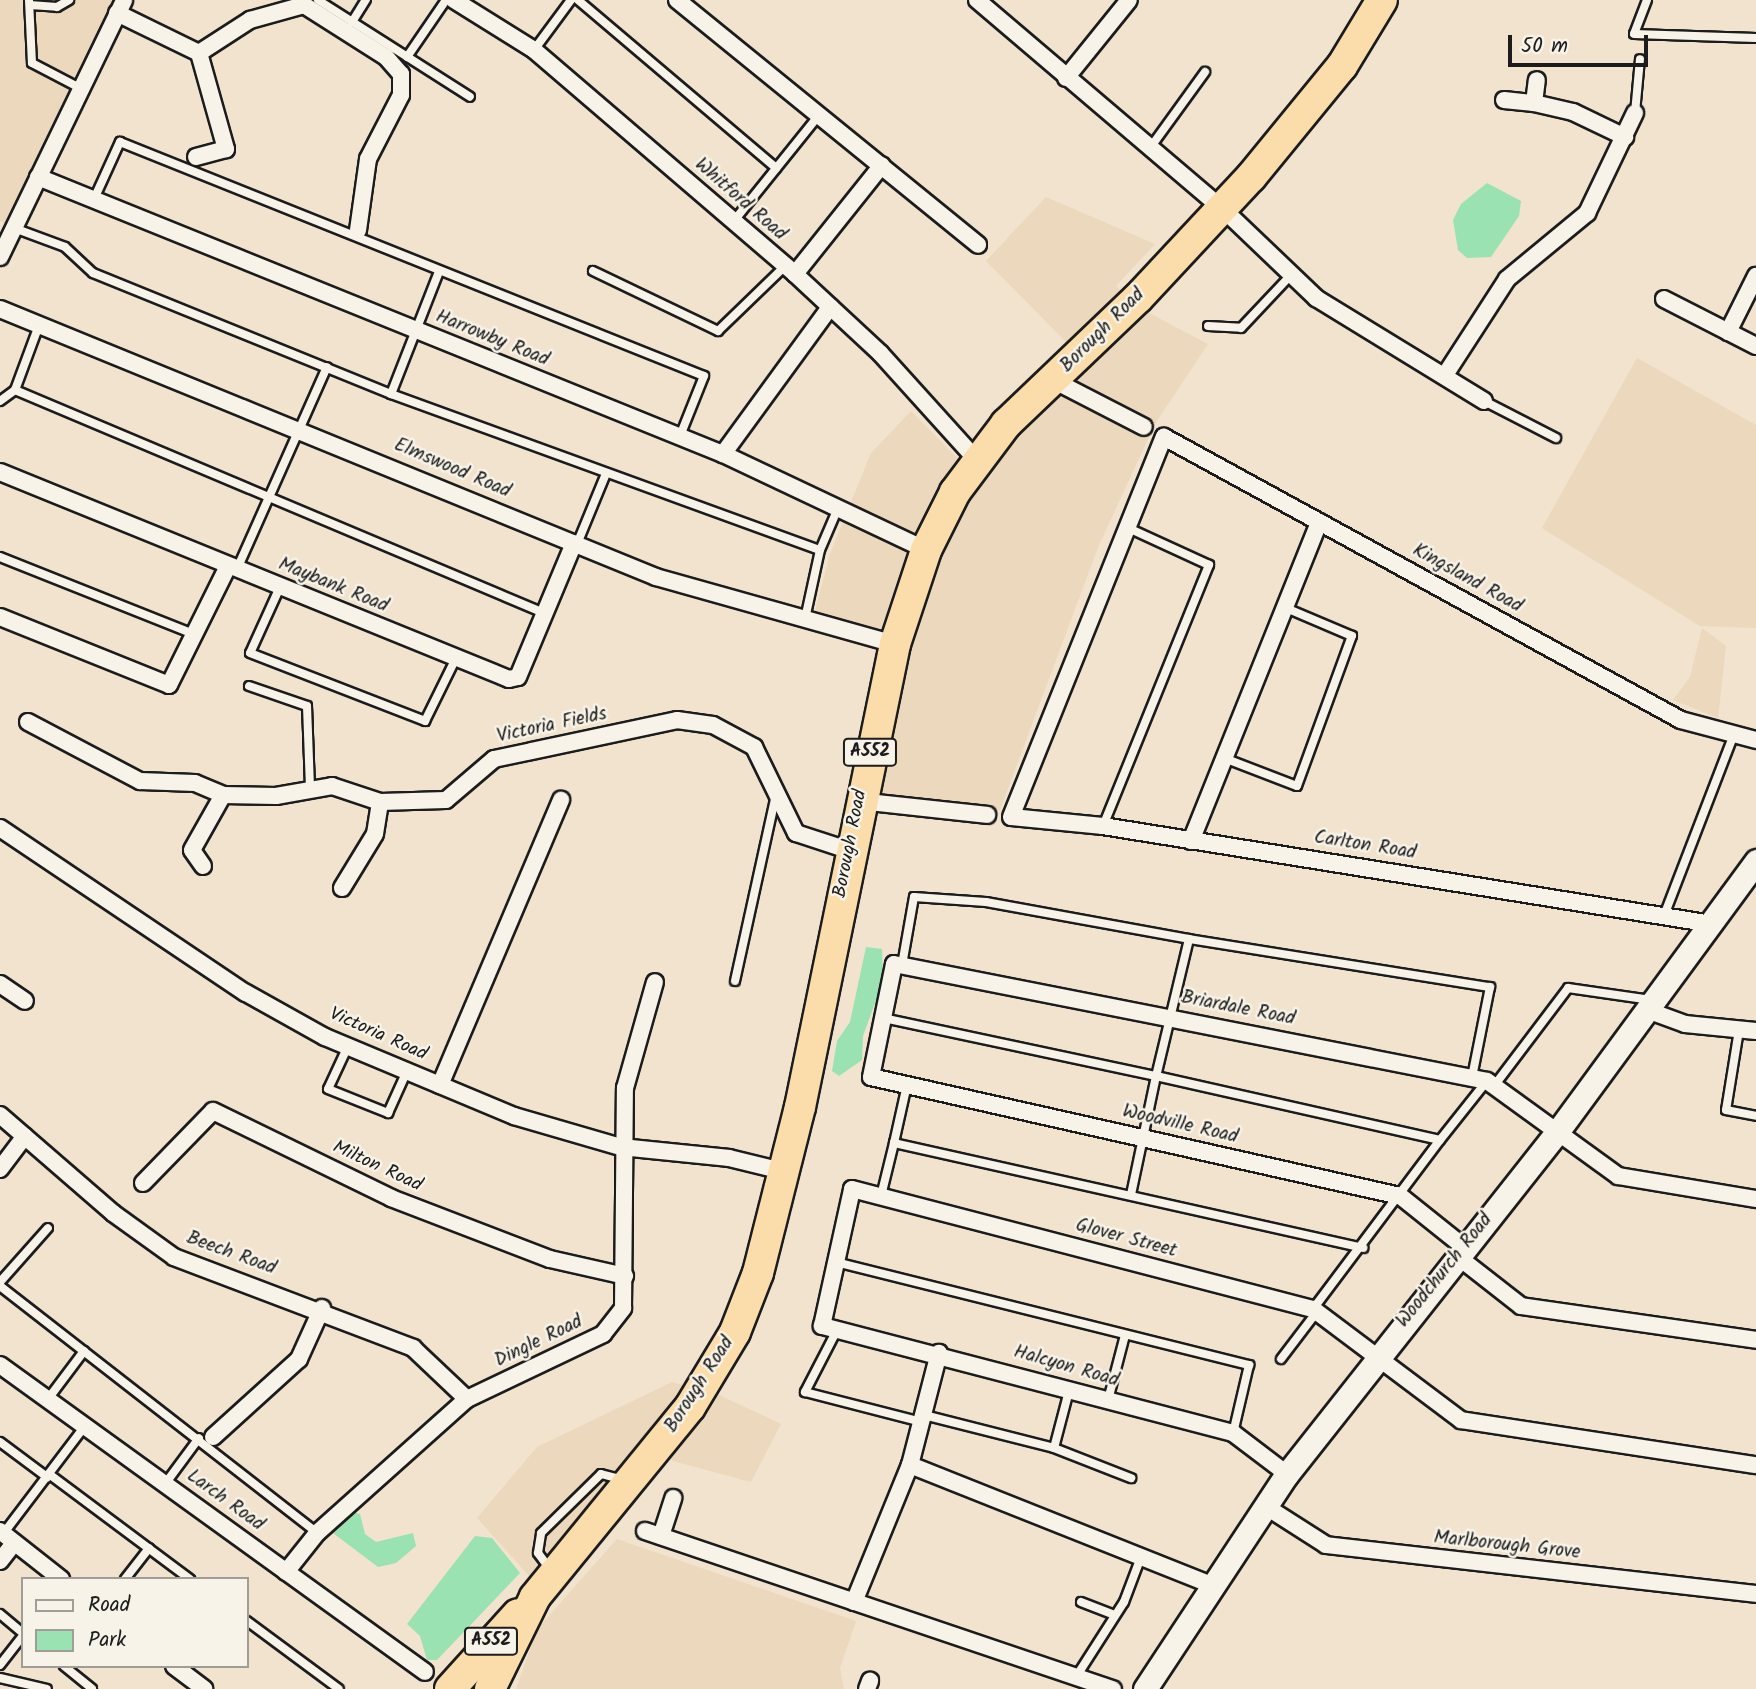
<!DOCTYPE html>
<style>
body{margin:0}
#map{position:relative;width:1756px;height:1689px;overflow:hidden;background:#f1e3ce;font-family:Kalam,sans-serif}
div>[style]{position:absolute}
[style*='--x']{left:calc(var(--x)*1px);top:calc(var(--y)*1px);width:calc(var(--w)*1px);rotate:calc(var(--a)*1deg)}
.built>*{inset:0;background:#ecd8bc}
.green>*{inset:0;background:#9ae2b1}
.roads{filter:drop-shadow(2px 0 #1c1c1c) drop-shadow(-2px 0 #1c1c1c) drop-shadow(0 2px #1c1c1c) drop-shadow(0 -2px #1c1c1c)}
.lane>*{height:8px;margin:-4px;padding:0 4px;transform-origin:4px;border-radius:4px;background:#f7f3e8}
.street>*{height:16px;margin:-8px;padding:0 8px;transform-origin:8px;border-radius:8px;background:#f7f3e8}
.secondary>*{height:23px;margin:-11.5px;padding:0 11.5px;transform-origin:11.5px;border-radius:11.5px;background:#f7f3e8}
.highway>*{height:30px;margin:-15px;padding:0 15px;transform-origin:15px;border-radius:15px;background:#faddab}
span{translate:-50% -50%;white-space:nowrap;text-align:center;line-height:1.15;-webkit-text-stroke:5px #f7f3e8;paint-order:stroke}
.shield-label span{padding:2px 5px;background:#f7f3e8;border:2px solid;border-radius:5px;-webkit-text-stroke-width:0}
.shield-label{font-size:18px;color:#1c1c1c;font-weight:700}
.street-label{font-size:19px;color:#1c1c1c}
.legend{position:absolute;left:21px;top:1577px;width:228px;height:91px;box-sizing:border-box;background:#f7f3e8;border:2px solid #9f9d96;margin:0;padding:9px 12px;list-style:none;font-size:21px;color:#1c1c1c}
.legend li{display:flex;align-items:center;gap:14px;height:35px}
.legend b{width:35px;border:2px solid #9f9d96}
.scale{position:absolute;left:1508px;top:35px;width:140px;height:32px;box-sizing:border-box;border:4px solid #1c1c1c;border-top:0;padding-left:9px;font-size:21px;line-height:24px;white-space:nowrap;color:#1c1c1c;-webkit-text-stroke:5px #f7f3e8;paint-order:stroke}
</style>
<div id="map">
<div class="built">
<i style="clip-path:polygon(0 0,122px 0,14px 228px,0 221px)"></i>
<i style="clip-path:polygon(1046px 197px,1155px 244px,1116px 286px,1136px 306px,1208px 344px,1155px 424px,1099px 545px,1000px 810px,868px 796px,901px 645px,814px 615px,830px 554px,871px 453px,911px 411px,974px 475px,1082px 358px,986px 261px)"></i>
<i style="clip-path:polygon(1637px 358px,1756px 425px,1756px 628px,1700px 626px,1542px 528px)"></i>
<i style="clip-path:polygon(1702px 628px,1726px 646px,1718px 718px,1673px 700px,1690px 677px)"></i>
<i style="clip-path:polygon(672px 1382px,719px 1395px,781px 1424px,751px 1482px,673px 1461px,642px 1440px,529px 1576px,477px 1518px,537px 1447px)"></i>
<i style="clip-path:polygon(617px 1539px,856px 1621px,840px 1668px,844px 1689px,516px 1689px,537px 1629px)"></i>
</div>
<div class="green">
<i style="clip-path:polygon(1487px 183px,1521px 201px,1519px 216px,1491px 257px,1467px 258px,1458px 250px,1453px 220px,1461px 204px)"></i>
<i style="clip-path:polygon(866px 947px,882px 949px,883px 981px,863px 1036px,862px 1060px,839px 1076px,832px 1071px,837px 1041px,850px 1022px)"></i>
<i style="clip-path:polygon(351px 1512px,360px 1514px,365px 1534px,376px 1542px,413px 1533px,416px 1546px,396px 1563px,378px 1567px,333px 1533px)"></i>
<i style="clip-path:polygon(475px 1536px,492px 1538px,520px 1573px,437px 1660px,427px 1660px,420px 1636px,407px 1624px)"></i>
</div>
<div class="roads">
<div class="lane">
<i style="--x:29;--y:0;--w:63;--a:87.3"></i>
<i style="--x:32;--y:63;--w:54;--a:27.5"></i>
<i style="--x:318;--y:0;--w:180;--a:32.5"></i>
<i style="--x:578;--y:0;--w:260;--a:40.3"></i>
<i style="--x:1647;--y:0;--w:36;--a:111"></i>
<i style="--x:1634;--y:34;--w:122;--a:1.9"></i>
<i style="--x:30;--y:5;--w:27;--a:4"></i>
<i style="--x:57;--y:7;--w:14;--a:-30"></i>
<i style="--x:352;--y:22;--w:26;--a:-58"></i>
<i style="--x:534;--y:50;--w:62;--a:-53.5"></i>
<i style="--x:407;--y:57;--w:69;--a:-55.6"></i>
<i style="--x:1635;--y:113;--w:54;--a:-84.7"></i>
<i style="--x:1150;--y:148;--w:94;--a:-54.1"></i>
<i style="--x:94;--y:199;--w:63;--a:-65.5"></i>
<i style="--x:120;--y:142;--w:629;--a:21.84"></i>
<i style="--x:704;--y:376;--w:65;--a:111.8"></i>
<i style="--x:733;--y:222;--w:137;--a:-51.2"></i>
<i style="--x:14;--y:228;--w:54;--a:20.4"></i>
<i style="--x:65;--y:247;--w:38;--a:43"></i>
<i style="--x:93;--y:273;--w:322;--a:22.1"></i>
<i style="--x:391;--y:394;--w:456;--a:20"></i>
<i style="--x:820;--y:550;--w:71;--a:102.3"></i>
<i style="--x:593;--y:271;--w:139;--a:25.6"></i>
<i style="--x:718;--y:331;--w:93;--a:-44.1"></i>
<i style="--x:1208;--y:326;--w:33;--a:3"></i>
<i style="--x:1241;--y:328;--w:73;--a:-46.7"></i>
<i style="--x:15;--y:390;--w:69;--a:-69.7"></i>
<i style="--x:391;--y:394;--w:129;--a:-68.6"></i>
<i style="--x:0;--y:401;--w:19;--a:-36"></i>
<i style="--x:15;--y:390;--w:574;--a:22.86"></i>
<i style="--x:1484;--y:401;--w:81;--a:27.2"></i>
<i style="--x:577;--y:544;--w:74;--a:-67.6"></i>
<i style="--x:820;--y:550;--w:46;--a:-66.8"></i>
<i style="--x:0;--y:557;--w:211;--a:21.7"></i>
<i style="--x:237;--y:569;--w:221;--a:-66"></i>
<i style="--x:280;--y:587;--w:72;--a:114.4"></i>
<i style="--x:250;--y:653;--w:188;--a:21.2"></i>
<i style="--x:425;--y:721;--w:70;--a:-63.8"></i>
<i style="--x:249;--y:686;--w:61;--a:19"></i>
<i style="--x:307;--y:706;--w:80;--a:87.9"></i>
<i style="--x:1224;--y:758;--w:78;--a:21"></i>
<i style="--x:1297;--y:786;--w:160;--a:-69.9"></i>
<i style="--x:1352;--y:636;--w:72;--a:-157"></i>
<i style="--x:1103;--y:826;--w:282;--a:-67.9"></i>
<i style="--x:1209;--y:565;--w:89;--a:-155.4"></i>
<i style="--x:1665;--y:913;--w:192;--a:-68.9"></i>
<i style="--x:1189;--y:939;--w:305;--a:9.1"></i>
<i style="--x:1490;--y:987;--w:92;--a:101.3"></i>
<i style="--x:902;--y:965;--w:69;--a:-80"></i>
<i style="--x:914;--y:897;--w:72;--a:4"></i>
<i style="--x:986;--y:902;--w:206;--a:10.3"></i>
<i style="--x:1189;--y:939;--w:141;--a:103.5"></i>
<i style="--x:1156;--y:1076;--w:291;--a:12.7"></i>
<i style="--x:1440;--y:1140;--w:75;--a:-51.5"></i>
<i style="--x:735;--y:981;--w:190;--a:-77.6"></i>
<i style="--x:883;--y:1018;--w:279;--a:12"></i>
<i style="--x:1156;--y:1076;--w:122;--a:101.9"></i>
<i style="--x:1739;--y:1030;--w:81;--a:99.2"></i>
<i style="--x:1726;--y:1110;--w:31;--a:11"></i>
<i style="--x:348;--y:1046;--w:47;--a:114.9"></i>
<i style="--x:328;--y:1089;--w:65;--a:21.8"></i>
<i style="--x:388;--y:1113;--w:46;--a:-65.7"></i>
<i style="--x:1494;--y:1086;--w:123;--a:-52.9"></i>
<i style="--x:1568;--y:988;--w:84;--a:8.2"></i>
<i style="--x:894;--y:1143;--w:59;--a:-77.4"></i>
<i style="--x:881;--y:1196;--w:55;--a:-76.2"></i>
<i style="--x:894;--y:1143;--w:481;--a:12.6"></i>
<i style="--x:836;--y:1262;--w:426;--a:14"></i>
<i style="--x:1249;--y:1365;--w:70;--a:103.2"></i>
<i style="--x:0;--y:1282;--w:72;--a:-48.4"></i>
<i style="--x:0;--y:1286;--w:402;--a:37.9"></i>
<i style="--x:1313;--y:1309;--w:211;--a:-53.1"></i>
<i style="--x:837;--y:1330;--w:70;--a:117.3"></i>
<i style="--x:805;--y:1392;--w:121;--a:14.4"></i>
<i style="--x:1281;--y:1359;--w:58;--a:-52.7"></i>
<i style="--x:48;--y:1399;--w:60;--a:-53.1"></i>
<i style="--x:1108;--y:1400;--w:67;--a:-75.3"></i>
<i style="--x:924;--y:1415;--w:134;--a:14.2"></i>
<i style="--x:1054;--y:1448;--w:83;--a:21.3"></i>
<i style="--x:0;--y:1442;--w:59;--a:36.7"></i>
<i style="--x:1054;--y:1448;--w:59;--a:-75.3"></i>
<i style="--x:49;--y:1474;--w:176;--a:36.7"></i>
<i style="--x:165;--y:1484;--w:57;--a:-53.5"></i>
<i style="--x:3;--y:1534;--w:136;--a:-52.8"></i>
<i style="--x:550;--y:1569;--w:20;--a:-127"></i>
<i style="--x:538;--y:1553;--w:20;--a:-81"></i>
<i style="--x:541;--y:1533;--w:84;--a:-44.5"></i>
<i style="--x:601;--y:1474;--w:23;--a:15"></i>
<i style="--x:125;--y:1579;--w:39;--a:-52"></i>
<i style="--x:1081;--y:1602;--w:36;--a:21"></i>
<i style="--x:0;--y:1614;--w:30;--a:40"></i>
<i style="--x:247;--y:1621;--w:114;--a:36.5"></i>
<i style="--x:0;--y:1665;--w:37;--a:-52"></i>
<i style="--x:64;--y:1666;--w:36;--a:39"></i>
<i style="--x:1076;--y:1677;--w:89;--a:-57.4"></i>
<i style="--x:1124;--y:1602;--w:48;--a:-69.3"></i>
<i style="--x:0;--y:1678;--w:48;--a:13.2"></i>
</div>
<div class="street">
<i style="--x:454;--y:0;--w:94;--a:32"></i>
<i style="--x:534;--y:50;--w:344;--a:40.6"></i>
<i style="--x:795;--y:274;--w:117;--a:42.9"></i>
<i style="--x:881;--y:354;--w:142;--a:47.9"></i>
<i style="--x:677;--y:0;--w:388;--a:39.1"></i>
<i style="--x:977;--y:0;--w:323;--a:40.4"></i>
<i style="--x:1223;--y:209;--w:129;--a:43.7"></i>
<i style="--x:1316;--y:298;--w:197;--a:31.5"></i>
<i style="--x:117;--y:13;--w:91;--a:26"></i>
<i style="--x:199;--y:53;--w:100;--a:74.3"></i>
<i style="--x:226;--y:149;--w:31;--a:165"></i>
<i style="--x:199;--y:53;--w:61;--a:-32.9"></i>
<i style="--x:250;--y:20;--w:56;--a:-15.5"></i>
<i style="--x:304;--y:5;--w:97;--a:32.4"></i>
<i style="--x:386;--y:57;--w:23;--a:49"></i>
<i style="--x:401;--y:74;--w:21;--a:90"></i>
<i style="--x:401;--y:95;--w:72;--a:117.3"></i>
<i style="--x:368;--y:159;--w:72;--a:98"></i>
<i style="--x:1066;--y:78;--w:100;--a:-51.1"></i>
<i style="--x:1504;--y:100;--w:30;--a:6"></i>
<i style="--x:1534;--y:103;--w:23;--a:-83"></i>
<i style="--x:1534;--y:103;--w:40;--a:13"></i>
<i style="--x:1573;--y:112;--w:58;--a:25.7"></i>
<i style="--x:38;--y:177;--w:739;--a:22.02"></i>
<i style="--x:723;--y:454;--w:225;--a:25.3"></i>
<i style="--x:0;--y:257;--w:285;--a:-64.2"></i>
<i style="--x:795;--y:274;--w:139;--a:-51.4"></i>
<i style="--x:1664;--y:299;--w:103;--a:27.1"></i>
<i style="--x:0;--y:309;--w:709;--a:22.22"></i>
<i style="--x:656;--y:577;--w:248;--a:15.7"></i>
<i style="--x:1728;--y:332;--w:63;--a:-63.4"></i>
<i style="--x:1445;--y:375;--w:114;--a:-57.1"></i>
<i style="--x:1507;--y:279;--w:104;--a:-39.5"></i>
<i style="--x:1587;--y:213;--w:111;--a:-64.4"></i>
<i style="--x:1053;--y:380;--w:102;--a:27.3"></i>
<i style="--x:723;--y:454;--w:182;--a:-53.9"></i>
<i style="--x:0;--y:472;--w:549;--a:22.13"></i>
<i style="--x:509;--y:679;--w:9;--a:-13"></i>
<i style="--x:518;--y:677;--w:145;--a:-67.3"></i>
<i style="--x:0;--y:617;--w:182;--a:21.9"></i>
<i style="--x:169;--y:685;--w:133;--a:-63.6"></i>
<i style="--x:28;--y:722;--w:127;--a:27.8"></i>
<i style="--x:140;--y:781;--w:55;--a:2.1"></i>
<i style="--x:195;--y:783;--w:30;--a:23"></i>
<i style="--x:223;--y:795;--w:53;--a:1.1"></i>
<i style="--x:276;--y:796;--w:57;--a:-10.1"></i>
<i style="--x:332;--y:786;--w:51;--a:18.4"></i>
<i style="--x:380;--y:802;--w:66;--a:-1.7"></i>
<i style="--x:446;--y:800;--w:63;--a:-40.5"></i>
<i style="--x:494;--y:759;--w:187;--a:-12"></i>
<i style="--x:677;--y:720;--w:36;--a:8"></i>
<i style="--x:713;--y:725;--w:47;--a:28.2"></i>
<i style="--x:754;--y:747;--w:96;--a:64"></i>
<i style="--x:796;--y:833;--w:55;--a:18.1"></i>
<i style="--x:859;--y:801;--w:129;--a:6.2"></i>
<i style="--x:0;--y:828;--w:296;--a:33.9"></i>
<i style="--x:246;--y:993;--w:90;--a:29.1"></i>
<i style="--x:325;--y:1037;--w:205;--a:22.7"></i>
<i style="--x:514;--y:1116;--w:111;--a:16.2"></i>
<i style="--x:621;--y:1147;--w:109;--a:5.8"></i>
<i style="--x:729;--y:1158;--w:59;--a:13.8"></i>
<i style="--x:1191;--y:841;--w:344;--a:-68.1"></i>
<i style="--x:203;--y:866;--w:19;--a:-125"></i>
<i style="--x:192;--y:850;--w:63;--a:-60.6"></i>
<i style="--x:342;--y:888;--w:63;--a:-58.6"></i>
<i style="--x:375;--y:834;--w:32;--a:-81"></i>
<i style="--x:1712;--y:924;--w:617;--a:-170.86"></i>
<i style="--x:1103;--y:826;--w:92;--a:-174.4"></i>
<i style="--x:1011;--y:817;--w:410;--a:-68.1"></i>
<i style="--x:1164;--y:437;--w:589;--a:28.7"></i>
<i style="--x:1681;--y:720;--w:78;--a:14.9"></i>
<i style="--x:0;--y:984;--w:30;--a:34"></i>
<i style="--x:1647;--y:1010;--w:40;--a:20.2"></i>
<i style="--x:1685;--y:1024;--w:71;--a:5.6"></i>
<i style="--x:440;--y:1085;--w:310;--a:-67"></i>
<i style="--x:0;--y:1115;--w:150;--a:40.9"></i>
<i style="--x:113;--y:1213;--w:75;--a:35.8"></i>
<i style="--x:174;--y:1257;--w:256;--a:20.8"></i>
<i style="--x:413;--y:1348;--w:74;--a:43.4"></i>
<i style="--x:0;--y:1169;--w:41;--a:-52.9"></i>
<i style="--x:143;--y:1183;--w:100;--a:-45.8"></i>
<i style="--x:213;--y:1111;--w:198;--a:26"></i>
<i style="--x:391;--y:1198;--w:170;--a:21"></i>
<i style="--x:550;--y:1259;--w:77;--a:12.8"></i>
<i style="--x:1464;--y:1247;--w:82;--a:-141.4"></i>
<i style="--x:1400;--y:1196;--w:542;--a:-167.32"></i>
<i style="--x:871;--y:1077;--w:115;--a:-78.5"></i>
<i style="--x:894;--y:964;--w:604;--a:11.16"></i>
<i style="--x:1487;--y:1081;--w:162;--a:35.9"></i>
<i style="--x:1618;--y:1176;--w:140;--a:9.5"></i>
<i style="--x:1457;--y:1256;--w:81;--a:38"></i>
<i style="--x:1521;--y:1306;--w:237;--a:8.2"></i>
<i style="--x:0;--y:1365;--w:524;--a:35.84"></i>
<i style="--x:213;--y:1437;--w:116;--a:-42.2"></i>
<i style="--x:299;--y:1359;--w:56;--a:-65.7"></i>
<i style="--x:910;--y:1465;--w:325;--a:21.7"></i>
<i style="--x:1287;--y:1474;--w:68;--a:-142.8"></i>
<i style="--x:1233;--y:1433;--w:425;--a:-165.4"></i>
<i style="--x:822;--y:1326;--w:140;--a:-77.6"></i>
<i style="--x:852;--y:1189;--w:476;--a:14.6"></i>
<i style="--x:1313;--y:1309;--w:185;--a:36.9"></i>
<i style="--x:1461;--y:1420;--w:298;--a:8.7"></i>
<i style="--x:1265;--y:1506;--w:72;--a:32.6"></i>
<i style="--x:1326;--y:1545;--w:433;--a:6.5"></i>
<i style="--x:0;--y:1531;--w:78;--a:38.2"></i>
<i style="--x:645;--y:1531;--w:494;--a:18.7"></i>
<i style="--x:661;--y:1536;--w:40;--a:-72"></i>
<i style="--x:0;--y:1561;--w:23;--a:-52"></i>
<i style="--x:286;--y:1572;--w:50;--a:-51.5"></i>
<i style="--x:317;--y:1533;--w:201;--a:-41.8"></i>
<i style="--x:467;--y:1399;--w:151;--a:-25.5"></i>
<i style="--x:603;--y:1334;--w:33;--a:-52"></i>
<i style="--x:623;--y:1308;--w:220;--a:-89.5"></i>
<i style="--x:625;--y:1088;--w:110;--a:-74.2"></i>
<i style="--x:854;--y:1602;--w:148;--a:-67.8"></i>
<i style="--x:910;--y:1465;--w:116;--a:-75.5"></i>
<i style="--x:174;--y:1666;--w:38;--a:37"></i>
<i style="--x:867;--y:1689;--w:9;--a:-69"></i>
</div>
<div class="secondary">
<i style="--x:1145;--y:1689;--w:258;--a:-56.6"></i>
<i style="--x:1287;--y:1474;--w:437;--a:-51.7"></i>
<i style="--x:1558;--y:1131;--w:335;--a:-53.7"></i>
</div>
<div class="highway">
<i style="--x:450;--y:1689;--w:101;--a:-47.8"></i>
<i style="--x:490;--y:1689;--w:102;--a:-63.9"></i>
<i style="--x:535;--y:1597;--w:245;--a:-50.8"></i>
<i style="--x:690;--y:1407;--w:87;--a:-59"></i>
<i style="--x:735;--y:1332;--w:63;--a:-68.7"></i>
<i style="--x:758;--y:1273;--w:171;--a:-75.8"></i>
<i style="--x:800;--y:1107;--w:473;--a:-78.4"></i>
<i style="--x:895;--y:644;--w:99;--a:-71.7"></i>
<i style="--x:926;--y:550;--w:65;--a:-63.4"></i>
<i style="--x:955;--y:492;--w:85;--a:-53.1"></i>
<i style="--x:1006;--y:424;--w:182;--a:-43.7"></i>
<i style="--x:1138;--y:298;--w:166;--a:-47"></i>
<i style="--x:1251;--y:177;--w:144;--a:-50.7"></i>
<i style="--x:1342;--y:66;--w:77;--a:-58.8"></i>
</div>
</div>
<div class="shield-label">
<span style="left:870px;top:752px">A552</span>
<span style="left:491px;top:1641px">A552</span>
</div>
<div class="street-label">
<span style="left:740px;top:200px;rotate:41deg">Whitford Road</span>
<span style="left:1103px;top:331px;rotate:-45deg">Borough Road</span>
<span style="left:492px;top:339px;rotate:22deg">Harrowby Road</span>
<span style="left:452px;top:469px;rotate:23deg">Elmswood Road</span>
<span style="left:1467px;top:579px;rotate:29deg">Kingsland Road</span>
<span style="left:333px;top:586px;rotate:22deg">Maybank Road</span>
<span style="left:552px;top:726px;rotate:-12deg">Victoria Fields</span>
<span style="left:851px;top:844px;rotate:-79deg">Borough Road</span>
<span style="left:1365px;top:846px;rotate:9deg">Carlton Road</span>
<span style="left:1238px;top:1009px;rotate:11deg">Briardale Road</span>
<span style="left:378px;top:1035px;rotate:24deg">Victoria Road</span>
<span style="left:1180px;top:1125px;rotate:13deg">Woodville Road</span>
<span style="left:377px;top:1167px;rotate:25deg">Milton Road</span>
<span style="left:1126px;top:1239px;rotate:15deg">Glover Street</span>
<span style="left:231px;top:1254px;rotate:20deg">Beech Road</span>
<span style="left:1445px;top:1271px;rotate:-51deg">Woodchurch Road</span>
<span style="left:539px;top:1342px;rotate:-26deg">Dingle Road</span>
<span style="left:1066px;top:1367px;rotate:16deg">Halcyon Road</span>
<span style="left:700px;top:1385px;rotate:-57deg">Borough Road</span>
<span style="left:225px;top:1501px;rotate:36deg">Larch Road</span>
<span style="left:1507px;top:1546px;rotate:6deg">Marlborough Grove</span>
</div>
<ul class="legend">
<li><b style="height:9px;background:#f7f3e8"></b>Road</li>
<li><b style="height:19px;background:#9ae2b1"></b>Park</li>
</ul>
<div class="scale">50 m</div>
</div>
